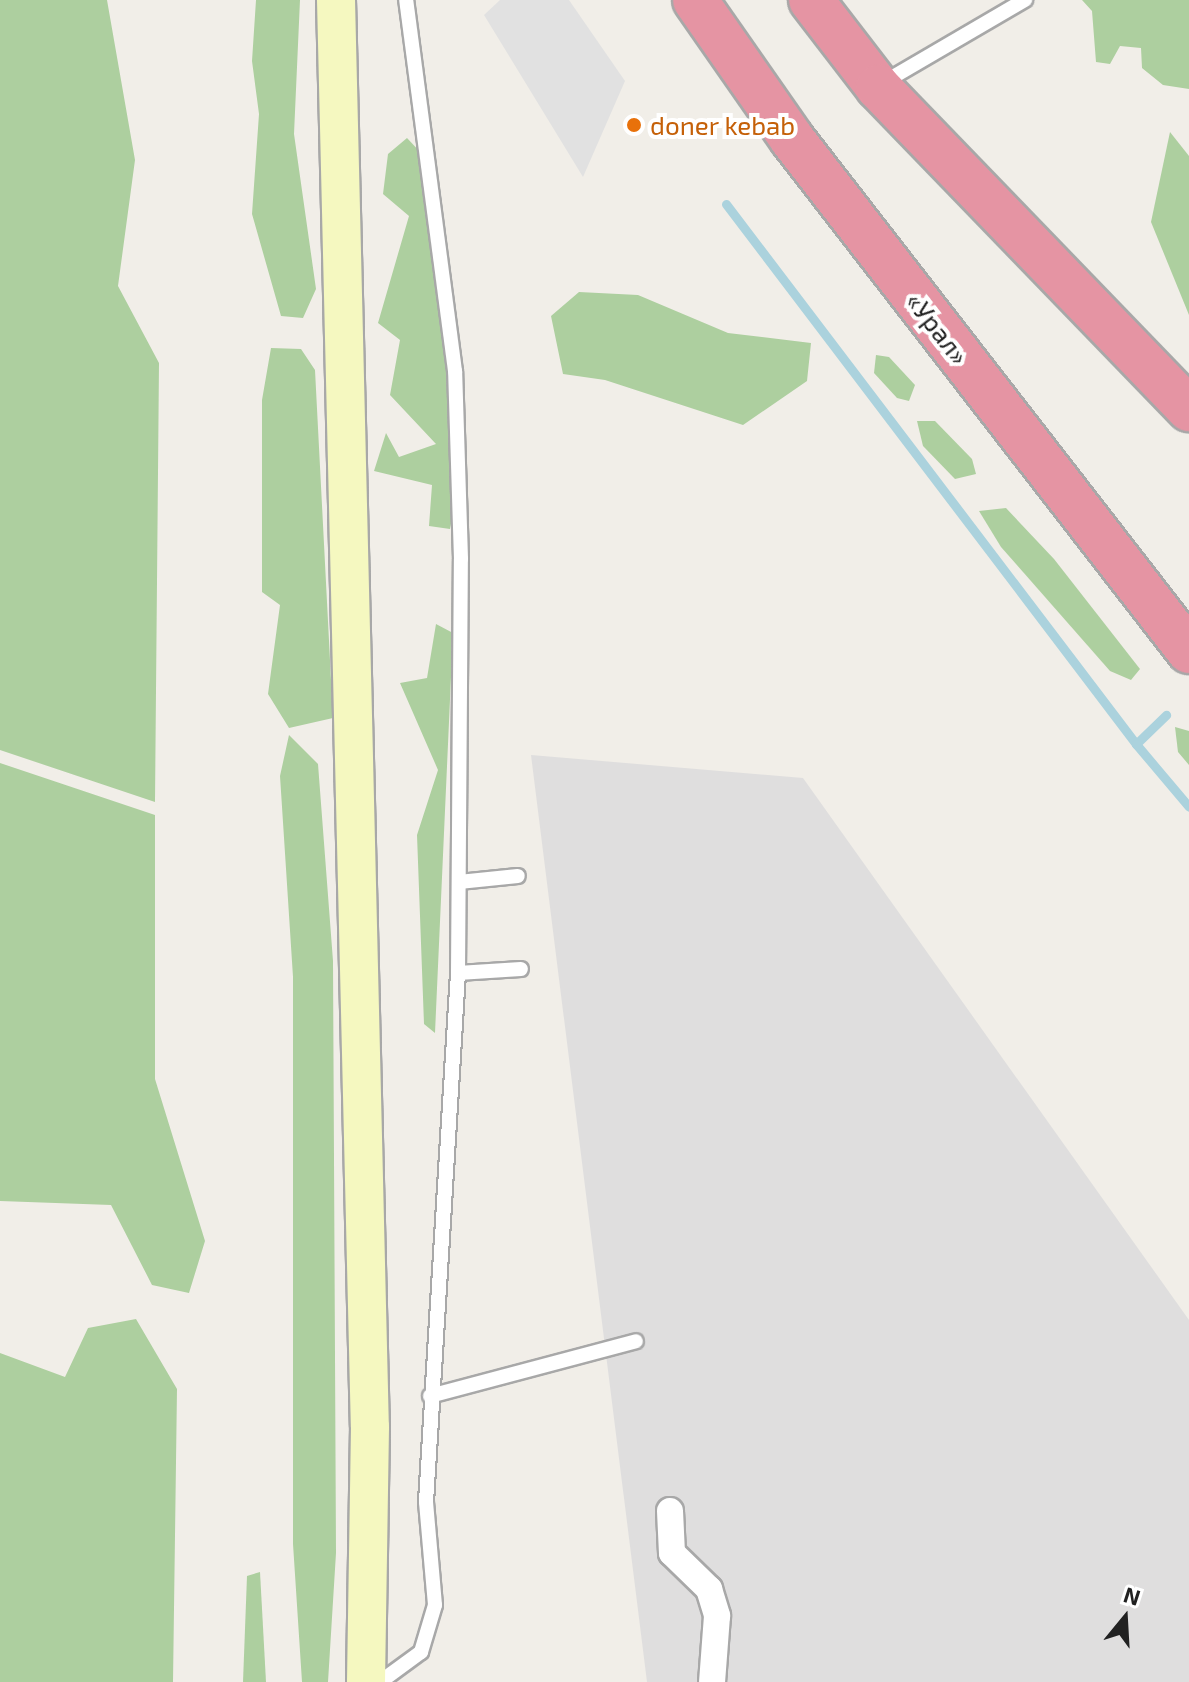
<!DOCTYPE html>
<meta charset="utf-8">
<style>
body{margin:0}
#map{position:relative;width:1189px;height:1682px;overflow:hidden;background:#f1eee8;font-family:"Exo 2",sans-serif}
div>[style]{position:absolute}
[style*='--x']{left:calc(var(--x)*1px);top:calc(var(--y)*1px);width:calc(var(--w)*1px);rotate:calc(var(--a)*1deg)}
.residential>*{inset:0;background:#dfdede}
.forest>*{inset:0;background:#adcf9f}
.parking>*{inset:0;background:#e1e1e1}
.stream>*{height:9px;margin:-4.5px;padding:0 4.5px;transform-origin:4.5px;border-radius:4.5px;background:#abd2dd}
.roads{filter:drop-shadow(2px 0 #a8a8a8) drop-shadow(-2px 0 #a8a8a8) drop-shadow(0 2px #a8a8a8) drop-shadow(0 -2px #a8a8a8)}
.lane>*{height:14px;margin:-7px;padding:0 7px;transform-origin:7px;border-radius:7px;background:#fff}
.street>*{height:26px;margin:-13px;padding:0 13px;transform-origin:13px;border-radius:13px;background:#fff}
.secondary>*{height:38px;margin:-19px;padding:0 19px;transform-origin:19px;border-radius:19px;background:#f5f8c0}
.highway>*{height:44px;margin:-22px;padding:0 22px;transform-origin:22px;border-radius:22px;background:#e594a3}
.dots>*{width:22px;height:22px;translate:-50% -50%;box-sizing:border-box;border:4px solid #fff;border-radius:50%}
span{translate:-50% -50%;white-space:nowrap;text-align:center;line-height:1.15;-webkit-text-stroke:8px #fff;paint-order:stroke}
.food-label{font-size:26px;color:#c56008}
.left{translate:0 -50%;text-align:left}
.street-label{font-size:26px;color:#212121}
.north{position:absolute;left:1085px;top:1578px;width:80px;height:80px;-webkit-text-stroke:6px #fff;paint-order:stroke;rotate:18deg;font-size:22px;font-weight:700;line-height:32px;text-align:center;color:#212121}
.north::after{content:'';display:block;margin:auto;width:28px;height:36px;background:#212121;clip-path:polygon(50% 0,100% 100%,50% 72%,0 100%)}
</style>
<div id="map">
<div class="residential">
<i style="clip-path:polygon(531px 755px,803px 778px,1189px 1320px,1189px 1682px,647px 1682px)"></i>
</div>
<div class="forest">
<i style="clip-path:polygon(0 0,107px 0,135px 160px,118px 286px,159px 363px,155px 802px,0 750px)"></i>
<i style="clip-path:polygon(256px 0,300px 0,294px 134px,316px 289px,303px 318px,281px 316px,252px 214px,259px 114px,252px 61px)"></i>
<i style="clip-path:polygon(1082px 0,1189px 0,1189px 89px,1163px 85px,1142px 68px,1141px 48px,1120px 46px,1110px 64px,1096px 62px,1092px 11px)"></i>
<i style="clip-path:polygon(1170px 132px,1189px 156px,1189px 315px,1151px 222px)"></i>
<i style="clip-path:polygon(407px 138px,422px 154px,459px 481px,450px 529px,429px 526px,432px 485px,374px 471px,386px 433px,399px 457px,436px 444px,390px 395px,400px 340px,378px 323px,409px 216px,383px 194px,388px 154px)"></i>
<i style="clip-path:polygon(579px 292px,638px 295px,728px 333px,811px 343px,807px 381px,743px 425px,605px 380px,563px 374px,551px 316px)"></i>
<i style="clip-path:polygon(271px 348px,301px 349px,315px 370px,333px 718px,289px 728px,268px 694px,280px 605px,262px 592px,262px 400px)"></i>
<i style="clip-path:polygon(876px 355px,889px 357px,915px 385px,909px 401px,897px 398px,874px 373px)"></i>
<i style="clip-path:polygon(917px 421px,935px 421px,972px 459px,976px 474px,955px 479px,923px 446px)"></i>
<i style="clip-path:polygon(1006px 508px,1054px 559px,1140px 669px,1131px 680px,1110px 671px,1001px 547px,979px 511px)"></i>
<i style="clip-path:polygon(436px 624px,453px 633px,435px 1033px,424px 1024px,417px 835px,438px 770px,400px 683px,427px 678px)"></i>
<i style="clip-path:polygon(1175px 727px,1189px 731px,1189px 765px,1178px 752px)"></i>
<i style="clip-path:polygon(289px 735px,318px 764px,333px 961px,336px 1553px,328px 1682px,302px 1682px,293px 1544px,293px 977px,280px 776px)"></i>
<i style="clip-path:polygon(0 763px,155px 815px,155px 1079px,205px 1241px,189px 1293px,152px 1285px,111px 1205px,0 1201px)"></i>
<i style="clip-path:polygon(136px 1319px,177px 1389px,173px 1682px,0 1682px,0 1353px,65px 1377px,88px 1328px)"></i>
<i style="clip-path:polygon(260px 1572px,266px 1682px,243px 1682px,247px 1576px)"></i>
</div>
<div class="parking">
<i style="clip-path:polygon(500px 0,569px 0,625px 81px,583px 177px,484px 15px)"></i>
</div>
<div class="stream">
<i style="--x:726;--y:204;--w:678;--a:52.79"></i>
<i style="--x:1136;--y:744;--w:42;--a:-44"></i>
<i style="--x:1136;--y:744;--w:82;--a:49.9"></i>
</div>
<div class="roads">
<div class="lane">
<i style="--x:881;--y:84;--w:167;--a:-30.3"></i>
<i style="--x:459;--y:882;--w:59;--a:-5.8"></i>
<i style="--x:458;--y:973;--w:63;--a:-3.6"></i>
<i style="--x:430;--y:1396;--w:213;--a:-14.9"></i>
<i style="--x:380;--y:1682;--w:51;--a:-36.2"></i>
<i style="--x:421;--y:1652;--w:49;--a:-73.4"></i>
<i style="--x:435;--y:1605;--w:103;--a:-95"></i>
<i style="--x:426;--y:1502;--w:530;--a:-86.54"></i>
<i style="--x:458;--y:973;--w:414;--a:-89.6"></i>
<i style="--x:461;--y:559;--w:188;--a:-91.8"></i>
<i style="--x:455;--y:371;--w:374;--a:-97.5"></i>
</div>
<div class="street">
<i style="--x:670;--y:1511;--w:42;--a:87.3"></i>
<i style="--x:672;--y:1553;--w:52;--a:44.2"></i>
<i style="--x:709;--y:1589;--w:28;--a:73"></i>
<i style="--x:717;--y:1616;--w:66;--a:94.3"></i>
</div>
<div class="secondary">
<i style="--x:336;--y:0;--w:1427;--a:88.64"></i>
<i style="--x:370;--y:1427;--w:255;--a:90.9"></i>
</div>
<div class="highway">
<i style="--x:695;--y:0;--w:169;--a:55.1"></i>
<i style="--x:792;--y:139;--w:648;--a:52.21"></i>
<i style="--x:811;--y:0;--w:110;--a:52.4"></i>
<i style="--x:878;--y:87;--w:448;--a:46"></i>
</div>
</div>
<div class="dots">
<i style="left:634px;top:125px;background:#e8710a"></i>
</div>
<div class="food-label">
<span class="left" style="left:650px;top:125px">doner kebab</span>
</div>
<div class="street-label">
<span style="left:938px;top:328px;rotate:52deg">«Урал»</span>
</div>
<div class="north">N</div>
</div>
